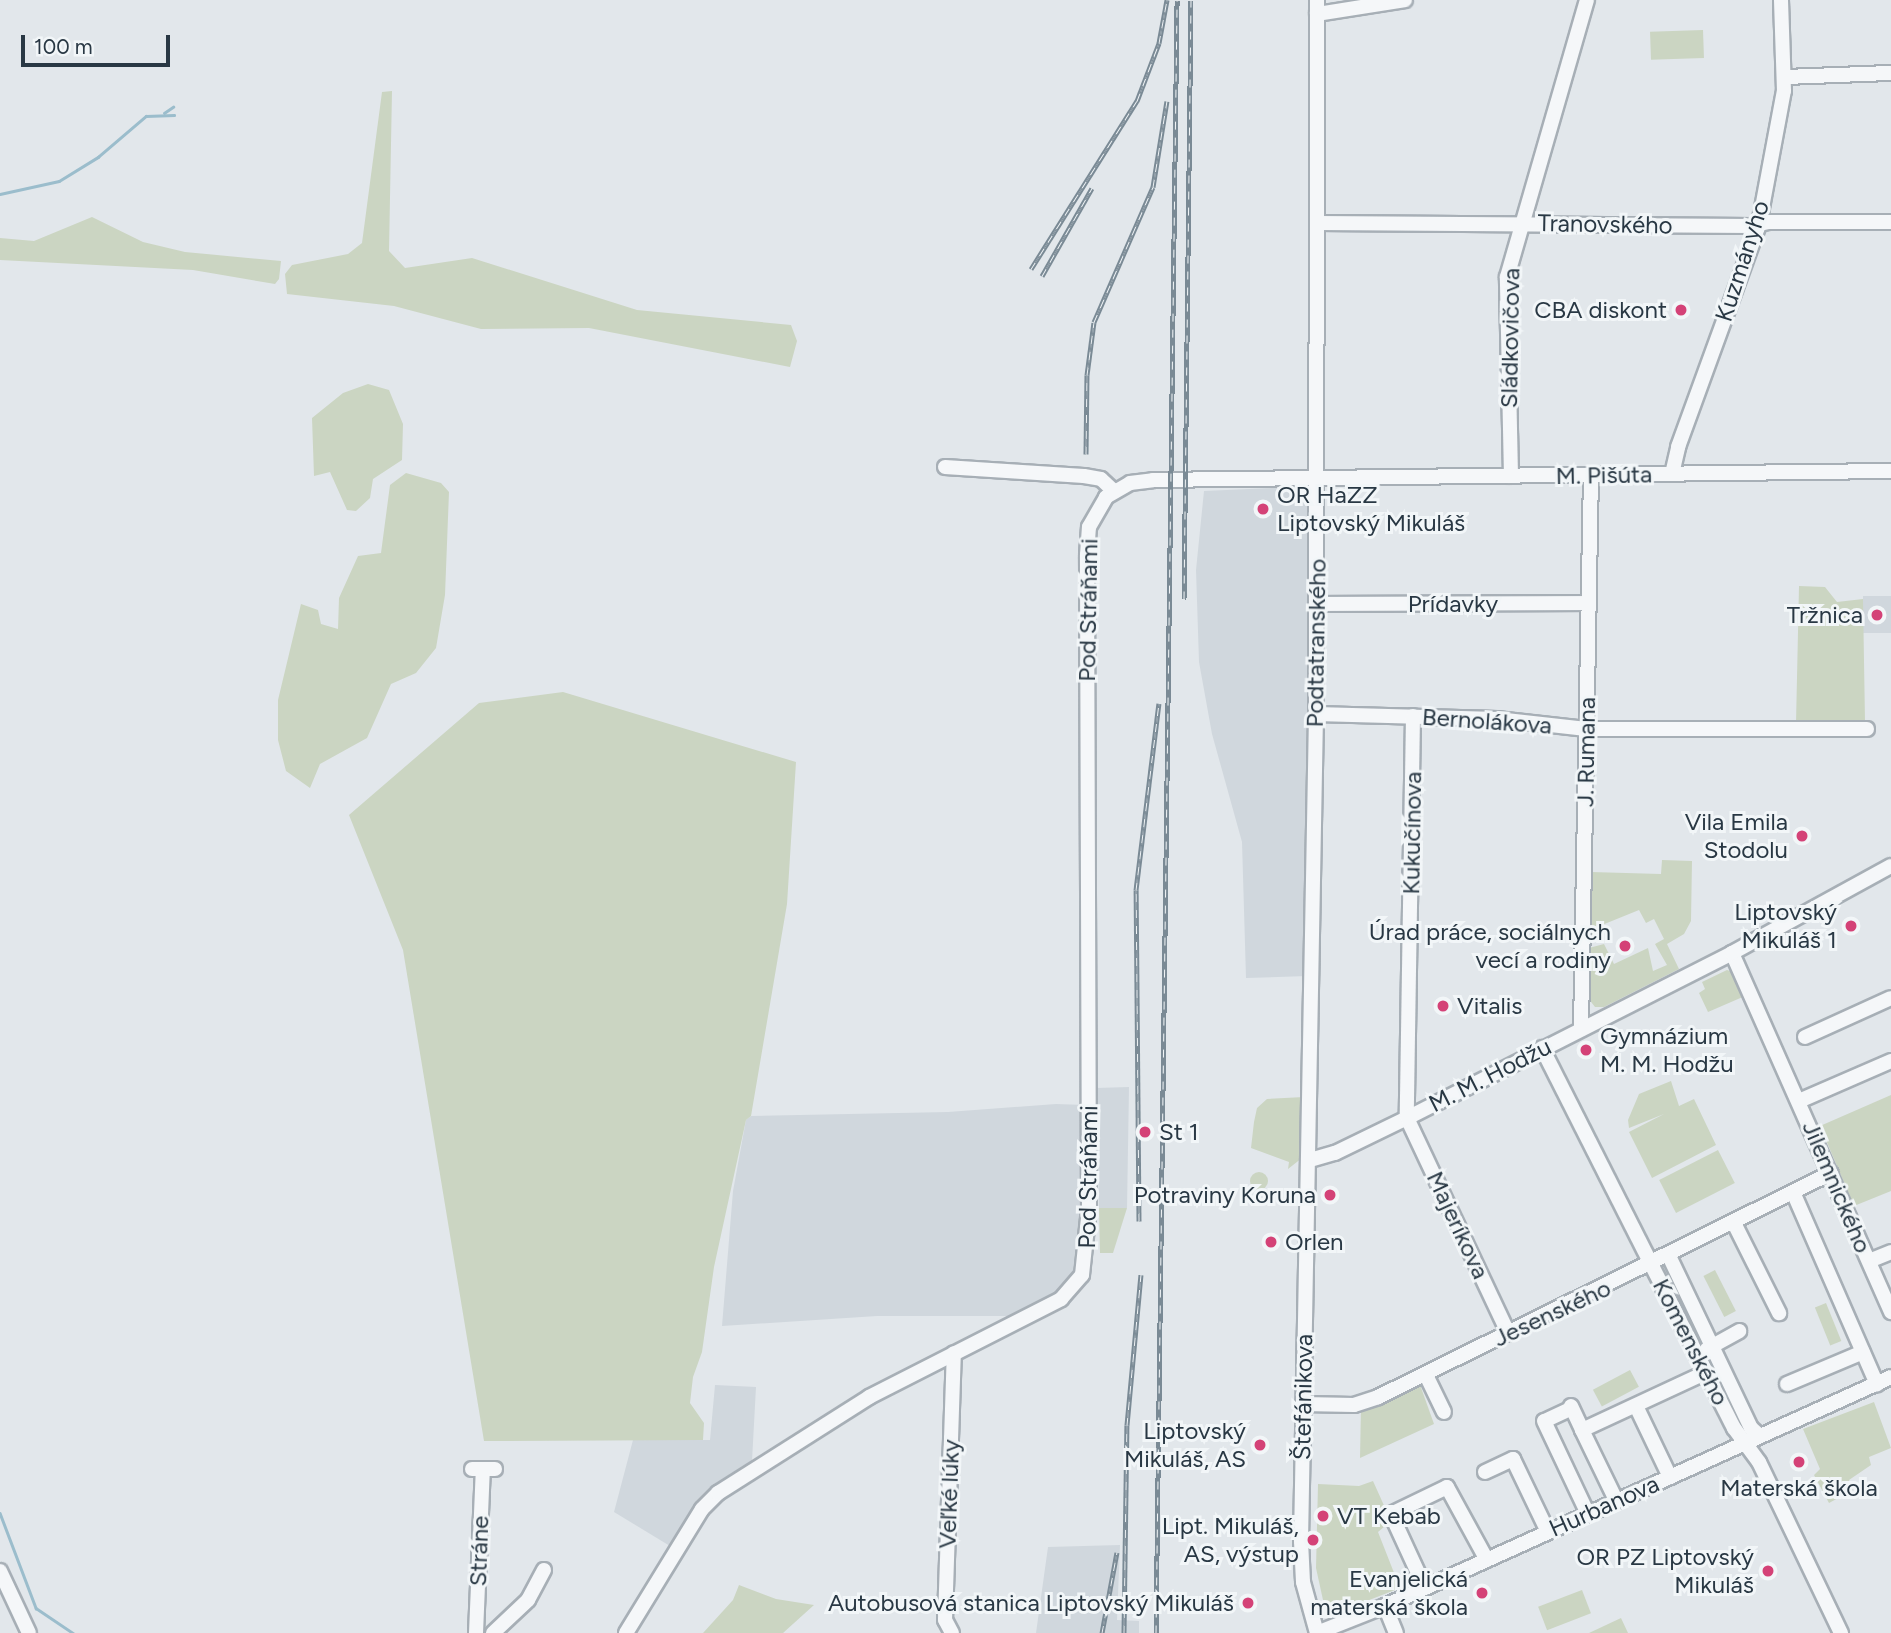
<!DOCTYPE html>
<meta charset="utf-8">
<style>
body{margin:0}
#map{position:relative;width:1891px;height:1633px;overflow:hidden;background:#e2e7eb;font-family:Figtree,sans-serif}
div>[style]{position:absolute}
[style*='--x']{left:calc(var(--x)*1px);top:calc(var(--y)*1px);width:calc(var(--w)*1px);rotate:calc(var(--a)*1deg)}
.built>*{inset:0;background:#d0d7dd;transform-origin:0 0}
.green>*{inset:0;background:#cbd5c2;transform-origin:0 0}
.round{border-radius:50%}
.stream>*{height:2.5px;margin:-1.25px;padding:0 1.25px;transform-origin:1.25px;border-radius:1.25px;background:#9bbdcc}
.roads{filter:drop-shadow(2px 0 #a7afb6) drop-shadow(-2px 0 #a7afb6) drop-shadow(0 2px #a7afb6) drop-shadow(0 -2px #a7afb6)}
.minor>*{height:14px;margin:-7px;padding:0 7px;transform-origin:7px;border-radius:7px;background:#f5f7f9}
.rail>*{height:5px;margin-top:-2.5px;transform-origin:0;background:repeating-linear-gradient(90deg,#f2f6f8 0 8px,#7a8a95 0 16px);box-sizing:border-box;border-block:2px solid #7a8a95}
.dots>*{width:19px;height:19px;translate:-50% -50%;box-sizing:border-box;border:4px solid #f2f6f8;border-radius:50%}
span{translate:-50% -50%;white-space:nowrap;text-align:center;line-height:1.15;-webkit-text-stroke:6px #f2f6f8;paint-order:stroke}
.street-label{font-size:24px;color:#293844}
.poi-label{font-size:24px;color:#293844}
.right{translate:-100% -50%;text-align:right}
.left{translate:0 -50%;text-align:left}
.scale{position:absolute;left:21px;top:35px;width:149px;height:32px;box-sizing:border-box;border:4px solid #293844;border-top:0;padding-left:9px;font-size:21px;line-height:24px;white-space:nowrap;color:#293844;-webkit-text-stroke:5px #f2f6f8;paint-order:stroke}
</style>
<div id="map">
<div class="built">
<i style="clip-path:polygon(1314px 486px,1307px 976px,1246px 978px,1242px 842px,1212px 734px,1199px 662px,1196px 570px,1204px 491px)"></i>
<i style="left:1891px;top:596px;width:37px;height:28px;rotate:90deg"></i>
<i style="clip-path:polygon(1129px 1087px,1127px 1208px,1099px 1208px,1096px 1088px)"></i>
<i style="clip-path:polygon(1056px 1104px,1085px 1105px,1082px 1235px,1073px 1281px,1056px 1296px,1015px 1316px,877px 1316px,722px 1326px,733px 1191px,746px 1120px,751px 1116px,948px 1112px)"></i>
<i style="clip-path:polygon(715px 1385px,756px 1387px,752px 1461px,706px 1495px,670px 1546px,614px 1512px,633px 1440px,710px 1440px)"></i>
<i style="clip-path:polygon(1120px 1545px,1117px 1620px,1139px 1621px,1139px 1633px,1036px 1633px,1048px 1547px)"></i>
</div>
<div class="green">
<i style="left:1703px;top:30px;width:28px;height:53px;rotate:88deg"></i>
<i style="clip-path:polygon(392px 91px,389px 251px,405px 268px,472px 258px,637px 310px,791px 325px,797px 341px,790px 367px,589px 328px,481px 329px,394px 306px,287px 294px,285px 274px,292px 265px,348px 254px,362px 243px,382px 92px)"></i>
<i style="clip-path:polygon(92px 217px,143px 242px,185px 252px,281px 261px,279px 279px,275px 284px,193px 270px,0 260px,0 238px,34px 241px)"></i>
<i style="clip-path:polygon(368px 384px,389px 390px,403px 424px,402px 460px,373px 479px,370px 498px,356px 511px,347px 510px,330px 472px,314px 476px,312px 418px,343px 393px)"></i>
<i style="clip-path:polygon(406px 473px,441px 483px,449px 492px,445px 595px,436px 648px,416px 673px,391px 684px,367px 738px,320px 764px,310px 788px,286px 771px,278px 740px,278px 700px,301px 604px,318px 610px,321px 624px,338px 629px,339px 598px,358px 556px,381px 553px,390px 485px)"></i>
<i style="clip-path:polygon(1799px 586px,1825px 587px,1837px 602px,1863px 599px,1865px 722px,1796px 723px)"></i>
<i style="clip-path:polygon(563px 692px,796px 762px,787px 904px,751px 1116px,746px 1120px,714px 1267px,702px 1352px,693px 1377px,690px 1403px,704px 1423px,703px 1440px,484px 1441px,403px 950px,349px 815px,479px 703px)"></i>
<i style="clip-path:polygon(1662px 860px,1692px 861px,1691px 921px,1684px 934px,1667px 944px,1679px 969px,1604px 1007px,1595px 1007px,1588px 998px,1589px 948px,1604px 944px,1614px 964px,1648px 948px,1653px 971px,1667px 965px,1655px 944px,1664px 939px,1654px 919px,1646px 923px,1639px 910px,1602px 925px,1601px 933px,1591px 936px,1591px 872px,1661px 874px)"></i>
<i style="clip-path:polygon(1727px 970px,1733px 972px,1745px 996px,1708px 1012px,1699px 993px,1705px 989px,1702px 982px)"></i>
<i style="clip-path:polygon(1671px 1081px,1679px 1106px,1694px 1099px,1716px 1145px,1652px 1178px,1629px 1132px,1664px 1114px,1629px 1128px,1628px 1120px,1639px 1094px)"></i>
<i style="clip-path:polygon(1891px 1095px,1891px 1191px,1854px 1206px,1820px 1126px)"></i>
<i style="clip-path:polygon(1304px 1097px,1302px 1158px,1288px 1169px,1289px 1162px,1251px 1148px,1254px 1122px,1257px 1108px,1267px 1099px)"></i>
<i style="left:1718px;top:1150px;width:37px;height:66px;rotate:63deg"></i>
<i class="round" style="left:1250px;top:1172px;width:18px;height:18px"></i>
<i style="clip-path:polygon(1099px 1208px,1127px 1208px,1113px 1253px,1100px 1253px)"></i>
<i style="left:1715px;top:1270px;width:46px;height:13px;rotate:63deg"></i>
<i style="left:1826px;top:1303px;width:41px;height:12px;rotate:68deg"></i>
<i style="left:1630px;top:1370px;width:19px;height:42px;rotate:62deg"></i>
<i style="clip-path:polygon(1419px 1382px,1434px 1424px,1360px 1458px,1361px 1407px)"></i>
<i style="clip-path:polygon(1874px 1402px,1891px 1448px,1869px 1457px,1871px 1465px,1849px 1480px,1853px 1490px,1829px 1503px,1814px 1475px,1820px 1469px,1803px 1429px)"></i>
<i style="clip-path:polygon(1373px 1481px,1391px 1521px,1378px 1532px,1400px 1588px,1336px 1613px,1323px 1600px,1316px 1568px,1318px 1484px,1359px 1486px)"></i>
<i style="clip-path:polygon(739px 1585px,776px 1599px,814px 1605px,783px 1633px,703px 1633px,733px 1600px)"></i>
<i style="left:1582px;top:1590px;width:25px;height:47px;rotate:69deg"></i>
<i style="clip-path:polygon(1621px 1618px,1628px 1633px,1589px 1633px)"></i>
</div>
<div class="stream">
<i style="--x:164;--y:113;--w:11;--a:-34"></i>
<i style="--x:0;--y:194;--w:60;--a:-12.4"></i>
<i style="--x:59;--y:181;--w:46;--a:-31.6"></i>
<i style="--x:98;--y:157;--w:63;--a:-40.5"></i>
<i style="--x:146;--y:116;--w:28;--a:-2"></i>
<i style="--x:0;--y:1513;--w:102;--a:69.2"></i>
<i style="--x:36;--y:1608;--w:45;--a:34"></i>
</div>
<div class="roads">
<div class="minor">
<i style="--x:1317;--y:14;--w:89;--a:-9"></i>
<i style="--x:1785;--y:77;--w:106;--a:-2.2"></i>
<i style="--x:1318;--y:223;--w:433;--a:0.4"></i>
<i style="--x:1751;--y:226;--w:17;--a:-13"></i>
<i style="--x:1768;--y:222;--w:123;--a:0"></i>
<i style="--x:945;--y:467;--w:139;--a:3.7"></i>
<i style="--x:1084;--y:476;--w:17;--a:10"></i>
<i style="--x:1101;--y:479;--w:18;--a:43"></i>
<i style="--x:1672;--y:474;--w:28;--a:-77"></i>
<i style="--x:1678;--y:447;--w:237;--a:-70"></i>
<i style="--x:1759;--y:224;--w:135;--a:-79.4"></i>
<i style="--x:1784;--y:91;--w:91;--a:-91.9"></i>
<i style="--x:1511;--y:476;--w:199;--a:-91.2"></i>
<i style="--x:1507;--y:277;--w:288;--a:-73.9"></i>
<i style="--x:1317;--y:604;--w:272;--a:-0.2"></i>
<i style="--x:1316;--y:714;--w:181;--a:1.6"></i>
<i style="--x:1497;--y:719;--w:90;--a:6.4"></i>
<i style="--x:1586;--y:729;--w:281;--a:0"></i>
<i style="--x:1413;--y:716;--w:402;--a:90.9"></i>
<i style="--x:1407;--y:1118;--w:238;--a:64.8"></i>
<i style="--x:1732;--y:953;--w:393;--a:66.1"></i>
<i style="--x:1581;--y:1029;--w:554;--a:-88.97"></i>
<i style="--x:1805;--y:1037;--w:94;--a:-24.4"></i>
<i style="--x:1542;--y:1048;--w:426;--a:63.2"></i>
<i style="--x:1734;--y:1428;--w:42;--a:53.7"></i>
<i style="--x:1759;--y:1462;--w:190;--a:64.4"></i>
<i style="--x:1799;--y:1101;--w:100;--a:-23.5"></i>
<i style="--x:1310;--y:1160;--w:26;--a:-16"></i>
<i style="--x:1335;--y:1153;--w:80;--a:-25.9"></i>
<i style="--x:1407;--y:1118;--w:364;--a:-26.9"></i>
<i style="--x:1732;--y:953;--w:181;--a:-28.7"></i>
<i style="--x:1793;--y:1192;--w:210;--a:66.4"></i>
<i style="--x:1734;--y:1223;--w:101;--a:63.4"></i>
<i style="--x:1669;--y:1256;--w:191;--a:64.5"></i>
<i style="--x:1751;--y:1428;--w:12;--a:42"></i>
<i style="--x:1869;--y:1261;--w:24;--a:-22"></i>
<i style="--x:1707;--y:1349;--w:37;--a:-29"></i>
<i style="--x:1426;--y:1375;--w:41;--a:64.1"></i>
<i style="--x:1787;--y:1384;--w:82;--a:-22.8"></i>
<i style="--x:1303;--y:1404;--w:51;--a:1.1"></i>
<i style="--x:1354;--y:1405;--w:25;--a:-18"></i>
<i style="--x:1378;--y:1397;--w:505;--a:-26.31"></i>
<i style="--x:1571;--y:1406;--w:26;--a:65"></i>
<i style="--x:1582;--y:1430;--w:138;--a:-24.9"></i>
<i style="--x:1636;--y:1406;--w:79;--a:64.4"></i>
<i style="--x:1568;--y:1410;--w:26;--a:155"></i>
<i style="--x:1544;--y:1421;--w:103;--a:64.7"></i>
<i style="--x:1582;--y:1430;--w:78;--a:64.1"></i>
<i style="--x:472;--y:1469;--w:23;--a:0"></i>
<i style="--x:1485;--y:1472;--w:31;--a:-25"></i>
<i style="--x:1513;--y:1459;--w:81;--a:64.4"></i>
<i style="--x:0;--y:1571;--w:68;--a:64.9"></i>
<i style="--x:1425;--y:1588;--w:81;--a:-114.7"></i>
<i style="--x:1391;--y:1514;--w:62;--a:-25.7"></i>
<i style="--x:1447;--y:1487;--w:83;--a:61.3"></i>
<i style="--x:1385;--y:1606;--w:29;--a:68"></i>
<i style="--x:476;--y:1633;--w:164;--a:-87.6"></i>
<i style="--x:493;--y:1633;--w:48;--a:-43.3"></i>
<i style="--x:528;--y:1600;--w:34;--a:-62"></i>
<i style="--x:626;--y:1633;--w:145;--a:-58.5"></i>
<i style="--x:702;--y:1509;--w:23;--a:-45"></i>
<i style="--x:718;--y:1493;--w:179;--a:-32.4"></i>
<i style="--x:869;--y:1397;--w:216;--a:-27"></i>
<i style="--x:1061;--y:1299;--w:32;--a:-49"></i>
<i style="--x:1082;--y:1275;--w:67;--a:-84"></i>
<i style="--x:1089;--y:1208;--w:653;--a:-90.18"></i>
<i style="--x:1087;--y:555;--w:28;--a:-86"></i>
<i style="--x:1089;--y:527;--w:34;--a:-60"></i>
<i style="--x:1106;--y:497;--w:28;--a:-30"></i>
<i style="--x:1130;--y:483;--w:23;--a:-7"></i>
<i style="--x:1153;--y:480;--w:738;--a:-0.7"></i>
<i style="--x:952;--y:1633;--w:15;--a:-118"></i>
<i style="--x:945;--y:1620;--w:267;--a:-88.1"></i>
<i style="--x:1317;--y:1633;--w:53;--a:-105.4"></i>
<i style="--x:1303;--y:1582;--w:41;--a:-92.8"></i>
<i style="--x:1301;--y:1541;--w:827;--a:-88.96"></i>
<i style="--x:1316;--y:714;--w:714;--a:-89.92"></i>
<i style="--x:1317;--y:1633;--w:73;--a:-21.7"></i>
<i style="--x:1385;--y:1606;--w:555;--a:-24.35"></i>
</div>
</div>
<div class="rail">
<i style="--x:1031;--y:269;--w:199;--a:-57.8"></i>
<i style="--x:1137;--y:101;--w:62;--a:-69.2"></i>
<i style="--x:1159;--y:43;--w:44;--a:-79.5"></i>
<i style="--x:1042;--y:276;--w:101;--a:-60.4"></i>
<i style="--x:1086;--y:454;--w:79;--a:-89.3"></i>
<i style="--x:1087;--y:375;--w:53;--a:-82.5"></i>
<i style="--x:1094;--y:322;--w:147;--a:-66.4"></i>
<i style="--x:1153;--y:187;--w:87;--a:-80.8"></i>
<i style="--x:1184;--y:599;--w:599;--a:-89.33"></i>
<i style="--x:1139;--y:1221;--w:331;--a:-90.5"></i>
<i style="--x:1136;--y:890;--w:188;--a:-83"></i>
<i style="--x:1102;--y:1633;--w:82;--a:-79.5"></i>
<i style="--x:1124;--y:1633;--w:208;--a:-89.2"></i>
<i style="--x:1127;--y:1425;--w:151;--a:-84.7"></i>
<i style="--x:1156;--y:1633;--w:1633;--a:-89.26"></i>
</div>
<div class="dots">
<i style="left:1681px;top:310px;background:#d44277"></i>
<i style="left:1263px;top:509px;background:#d44277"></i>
<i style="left:1877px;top:615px;background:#d44277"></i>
<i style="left:1802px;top:836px;background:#d44277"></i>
<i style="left:1851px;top:926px;background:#d44277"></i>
<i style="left:1625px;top:946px;background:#d44277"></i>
<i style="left:1443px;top:1006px;background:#d44277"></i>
<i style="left:1586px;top:1050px;background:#d44277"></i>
<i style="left:1145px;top:1132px;background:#d44277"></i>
<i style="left:1330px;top:1195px;background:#d44277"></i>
<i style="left:1271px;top:1242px;background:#d44277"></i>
<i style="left:1260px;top:1445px;background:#d44277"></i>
<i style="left:1799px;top:1462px;background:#d44277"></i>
<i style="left:1323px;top:1516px;background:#d44277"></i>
<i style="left:1313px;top:1540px;background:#d44277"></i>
<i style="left:1768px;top:1571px;background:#d44277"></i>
<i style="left:1482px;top:1593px;background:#d44277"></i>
<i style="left:1248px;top:1603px;background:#d44277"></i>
</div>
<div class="street-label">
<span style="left:1605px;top:224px;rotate:1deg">Tranovského</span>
<span style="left:1742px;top:261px;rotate:-72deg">Kuzmányho</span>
<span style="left:1510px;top:338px;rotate:-89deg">Sládkovičova</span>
<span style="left:1604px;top:475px;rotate:-1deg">M. Pišúta</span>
<span style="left:1453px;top:604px">Prídavky</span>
<span style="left:1088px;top:610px;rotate:-89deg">Pod Stráňami</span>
<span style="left:1316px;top:643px;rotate:-89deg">Podtatranského</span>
<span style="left:1487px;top:721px;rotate:4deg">Bernolákova</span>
<span style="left:1586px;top:752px;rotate:-89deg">J. Rumana</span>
<span style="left:1412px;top:833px;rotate:-89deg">Kukučínova</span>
<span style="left:1490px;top:1075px;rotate:-27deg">M. M. Hodžu</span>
<span style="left:1088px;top:1177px;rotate:-89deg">Pod Stráňami</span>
<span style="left:1837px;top:1187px;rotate:67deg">Jilemnického</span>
<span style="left:1458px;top:1225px;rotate:65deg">Majeríkova</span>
<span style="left:1552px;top:1313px;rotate:-25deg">Jesenského</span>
<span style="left:1691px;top:1342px;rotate:63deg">Komenského</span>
<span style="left:1303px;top:1397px;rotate:-89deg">Štefánikova</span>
<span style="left:949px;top:1494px;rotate:-88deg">Veľké lúky</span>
<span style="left:1604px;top:1506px;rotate:-24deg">Hurbanova</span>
<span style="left:479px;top:1551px;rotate:-88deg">Stráne</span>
</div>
<div class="poi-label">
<span class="right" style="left:1667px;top:310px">CBA diskont</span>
<span class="left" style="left:1277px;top:509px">OR HaZZ<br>Liptovský Mikuláš</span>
<span class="right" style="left:1863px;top:615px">Tržnica</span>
<span class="right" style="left:1788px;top:836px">Vila Emila<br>Stodolu</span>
<span class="right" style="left:1837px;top:926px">Liptovský<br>Mikuláš 1</span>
<span class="right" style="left:1611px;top:946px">Úrad práce, sociálnych<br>vecí a rodiny</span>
<span class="left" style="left:1457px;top:1006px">Vitalis</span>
<span class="left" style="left:1600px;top:1050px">Gymnázium<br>M. M. Hodžu</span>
<span class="left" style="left:1159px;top:1132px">St 1</span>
<span class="right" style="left:1316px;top:1195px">Potraviny Koruna</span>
<span class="left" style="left:1285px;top:1242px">Orlen</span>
<span class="right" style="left:1246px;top:1445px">Liptovský<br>Mikuláš, AS</span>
<span style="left:1799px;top:1488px">Materská škola</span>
<span class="left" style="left:1337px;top:1516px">VT Kebab</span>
<span class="right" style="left:1299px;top:1540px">Lipt. Mikuláš,<br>AS, výstup</span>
<span class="right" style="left:1754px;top:1571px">OR PZ Liptovský<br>Mikuláš</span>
<span class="right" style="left:1468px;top:1593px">Evanjelická<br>materská škola</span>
<span class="right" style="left:1234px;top:1603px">Autobusová stanica Liptovský Mikuláš</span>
</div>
<div class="scale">100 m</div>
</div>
